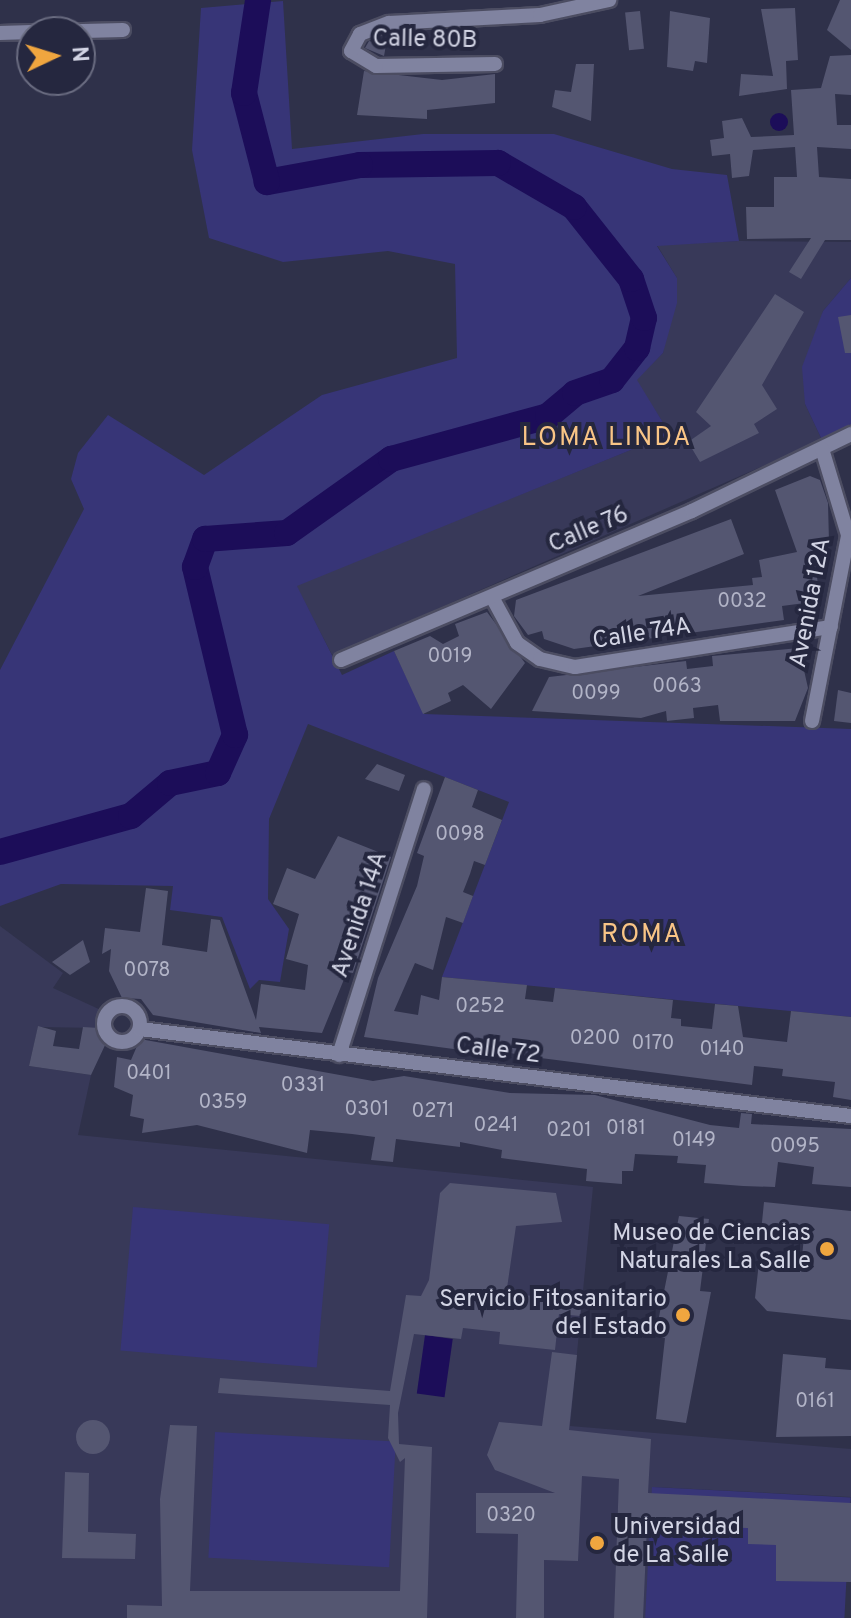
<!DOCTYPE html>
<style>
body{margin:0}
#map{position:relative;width:851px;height:1618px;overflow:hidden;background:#2f314a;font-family:Overpass,sans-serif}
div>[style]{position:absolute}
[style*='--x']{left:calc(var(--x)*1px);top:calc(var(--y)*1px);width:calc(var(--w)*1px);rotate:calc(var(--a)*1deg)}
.built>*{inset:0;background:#383959}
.green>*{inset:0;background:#373577;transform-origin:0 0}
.water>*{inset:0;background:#1c0d59;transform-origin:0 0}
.round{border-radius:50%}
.river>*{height:26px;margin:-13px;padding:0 13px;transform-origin:13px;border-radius:13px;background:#1c0d59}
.building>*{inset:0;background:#545671;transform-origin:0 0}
.roads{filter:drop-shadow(2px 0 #4c4d62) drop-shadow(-2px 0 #4c4d62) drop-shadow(0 2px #4c4d62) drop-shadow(0 -2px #4c4d62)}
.street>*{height:14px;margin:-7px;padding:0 7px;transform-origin:7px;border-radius:7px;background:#8083a0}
.street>.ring{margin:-7px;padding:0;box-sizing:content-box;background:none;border:14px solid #8083a0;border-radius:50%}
.dots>*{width:22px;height:22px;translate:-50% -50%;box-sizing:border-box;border:4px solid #25273f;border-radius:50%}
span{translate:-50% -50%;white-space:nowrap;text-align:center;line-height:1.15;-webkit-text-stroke:8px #25273f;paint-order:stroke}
.number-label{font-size:20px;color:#b2b4c7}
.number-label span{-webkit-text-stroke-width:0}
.street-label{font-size:24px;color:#d2d4e4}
.poi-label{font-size:24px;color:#d2d4e4}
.right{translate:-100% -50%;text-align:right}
.left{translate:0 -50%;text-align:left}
.neighbourhood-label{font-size:26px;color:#f9c586;letter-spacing:2px}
.north{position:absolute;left:16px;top:16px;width:80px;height:80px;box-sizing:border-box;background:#25273f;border:2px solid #6a6c81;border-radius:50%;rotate:86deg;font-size:22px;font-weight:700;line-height:32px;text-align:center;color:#d2d4e4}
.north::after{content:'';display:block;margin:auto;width:28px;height:36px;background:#f0a63f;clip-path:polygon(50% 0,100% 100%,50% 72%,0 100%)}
</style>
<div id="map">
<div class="built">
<i style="clip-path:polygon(739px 241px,851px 242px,851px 278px,823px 311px,805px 404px,822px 440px,332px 655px,296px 585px,670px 434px,636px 380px,663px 353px,677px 278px,657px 245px)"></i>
<i style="clip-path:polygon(0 926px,63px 973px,53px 988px,103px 1011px,100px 1028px,38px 1027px,29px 1066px,91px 1075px,78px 1135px,593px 1187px,570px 1426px,851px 1449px,851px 1497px,653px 1487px,647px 1618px,0 1618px)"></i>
</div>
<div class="green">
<i style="clip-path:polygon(283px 1px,292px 149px,423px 134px,554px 134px,672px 169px,727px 175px,739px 241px,657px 246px,677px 278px,677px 303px,663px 353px,637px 380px,670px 434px,297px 586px,342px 675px,394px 651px,424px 714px,851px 729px,851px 1017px,442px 977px,509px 802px,308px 724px,269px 819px,268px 899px,289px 929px,280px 982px,259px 980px,250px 989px,222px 917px,170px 910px,173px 886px,61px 884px,0 906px,0 670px,84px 509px,71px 479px,78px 453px,108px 415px,204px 475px,322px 395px,457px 358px,455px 264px,388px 251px,283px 262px,209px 238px,192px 150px,201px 8px)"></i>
<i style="clip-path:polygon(851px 278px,851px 427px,822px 440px,805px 404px,802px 367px,823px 311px)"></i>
<i style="left:133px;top:1207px;width:197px;height:144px;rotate:5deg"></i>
<i style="left:215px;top:1432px;width:181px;height:126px;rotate:3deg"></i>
<i style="left:652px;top:1487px;width:199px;height:131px;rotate:3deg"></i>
</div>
<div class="water">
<i class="round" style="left:770px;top:113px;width:18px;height:18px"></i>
<i style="left:425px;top:1335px;width:28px;height:59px;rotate:8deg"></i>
</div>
<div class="river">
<i style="--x:0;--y:852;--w:136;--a:-15.4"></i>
<i style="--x:131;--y:816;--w:51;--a:-40.2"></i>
<i style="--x:170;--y:783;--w:49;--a:-11.8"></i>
<i style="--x:218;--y:773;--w:42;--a:-65.9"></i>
<i style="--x:235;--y:735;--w:173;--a:-103.4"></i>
<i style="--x:195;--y:567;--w:30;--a:-70"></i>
<i style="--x:205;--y:539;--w:82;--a:-4.2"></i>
<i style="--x:287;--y:533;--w:128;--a:-35.4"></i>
<i style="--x:391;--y:459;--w:163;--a:-15.3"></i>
<i style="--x:548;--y:416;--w:35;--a:-40"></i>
<i style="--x:575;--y:393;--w:39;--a:-19"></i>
<i style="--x:612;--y:380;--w:41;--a:-52"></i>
<i style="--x:637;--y:348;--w:31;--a:-77"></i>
<i style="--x:644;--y:318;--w:41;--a:-108.4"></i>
<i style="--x:631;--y:279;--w:92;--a:-128.4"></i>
<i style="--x:574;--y:207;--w:88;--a:-149.9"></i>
<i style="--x:498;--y:163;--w:138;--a:179.2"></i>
<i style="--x:360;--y:165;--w:95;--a:169.6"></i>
<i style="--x:267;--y:182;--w:92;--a:-104.5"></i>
<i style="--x:244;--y:93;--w:94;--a:-81.4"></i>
</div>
<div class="building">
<i style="clip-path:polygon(840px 0,851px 0,851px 50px,827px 30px)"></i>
<i style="clip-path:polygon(795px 8px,798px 60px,786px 61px,787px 89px,739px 96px,741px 74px,773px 76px,761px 9px)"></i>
<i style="left:640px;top:11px;width:38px;height:15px;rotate:84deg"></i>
<i style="clip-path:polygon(670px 11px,710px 18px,707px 63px,695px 61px,693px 71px,667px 67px)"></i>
<i style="clip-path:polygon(369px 41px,386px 45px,384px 56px,365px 48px)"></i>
<i style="clip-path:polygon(851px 55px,851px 95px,835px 94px,837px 125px,851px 125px,851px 149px,817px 147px,819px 177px,851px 179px,851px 240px,825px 240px,801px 279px,789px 272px,811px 238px,747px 239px,746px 207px,774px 207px,774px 177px,797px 177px,795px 147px,753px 150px,749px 176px,732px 178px,730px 154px,712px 156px,710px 140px,724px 138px,722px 121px,742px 118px,751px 137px,794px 135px,791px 90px,821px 88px,830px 56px)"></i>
<i style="clip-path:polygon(576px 64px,594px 64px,591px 121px,552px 107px,555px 90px,571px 92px)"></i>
<i style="clip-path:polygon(364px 71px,442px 80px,495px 74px,495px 103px,427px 110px,427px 119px,357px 115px)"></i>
<i style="clip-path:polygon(775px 294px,804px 312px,762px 385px,777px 409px,754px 424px,759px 433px,700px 462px,688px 442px,711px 426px,696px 412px)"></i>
<i style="clip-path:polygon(851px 315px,851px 353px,845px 353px,838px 317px)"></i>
<i style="clip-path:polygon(810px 476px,820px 480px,828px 503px,829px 542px,813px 545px,820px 601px,782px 606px,784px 620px,574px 649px,544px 639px,542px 631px,528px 635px,514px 616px,516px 600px,731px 519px,744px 554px,638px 596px,753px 585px,752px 578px,762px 577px,759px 560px,797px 552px,775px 490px)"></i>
<i style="clip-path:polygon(487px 612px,525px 663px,491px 709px,463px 685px,448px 693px,451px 701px,423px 714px,394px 651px,430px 636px,443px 644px,459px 636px,455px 624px)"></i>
<i style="clip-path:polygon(799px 648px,808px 688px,795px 721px,720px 721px,718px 705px,693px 708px,694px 718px,667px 721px,666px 711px,641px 718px,532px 711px,549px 677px,686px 661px,687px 669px,713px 666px,712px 656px)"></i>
<i style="clip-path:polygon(838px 690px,851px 693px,851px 723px,834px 721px)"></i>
<i style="clip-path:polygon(377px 764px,405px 775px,399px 791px,365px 779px)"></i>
<i style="clip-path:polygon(445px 777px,478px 790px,472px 807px,502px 820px,485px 865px,474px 861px,470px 874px,463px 892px,473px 896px,463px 923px,446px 917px,433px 970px,415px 963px,394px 1011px,418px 1015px,421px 995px,439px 1000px,442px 977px,527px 985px,525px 999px,553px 1002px,555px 988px,673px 1000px,671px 1018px,681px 1019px,681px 1026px,712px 1029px,715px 1004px,738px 1006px,743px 1037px,787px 1042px,791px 1011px,851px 1017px,851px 1100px,833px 1097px,835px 1082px,782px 1076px,783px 1069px,754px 1066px,752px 1085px,525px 1056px,490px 1049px,491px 1042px,462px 1039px,461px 1050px,364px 1037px,378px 978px,417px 886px,424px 856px,417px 853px)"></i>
<i style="clip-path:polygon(338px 836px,391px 857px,353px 973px,347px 972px,322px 1033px,259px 1027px,261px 1033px,153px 1015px,141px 999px,122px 998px,109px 971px,111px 949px,102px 954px,105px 928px,140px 932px,146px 888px,168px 891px,162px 945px,207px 952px,211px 919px,220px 920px,256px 1020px,261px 984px,305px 990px,308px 965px,286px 959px,299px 914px,273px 904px,287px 868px,315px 879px)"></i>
<i style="clip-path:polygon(83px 940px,90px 962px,70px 975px,52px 962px)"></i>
<i style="clip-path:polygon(38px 1026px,56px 1031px,53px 1046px,79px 1049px,83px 1027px,100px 1028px,107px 1041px,91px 1075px,29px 1066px)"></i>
<i style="clip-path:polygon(140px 1039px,373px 1081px,404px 1076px,510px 1093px,595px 1095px,710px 1125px,739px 1128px,741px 1113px,752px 1114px,751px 1124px,851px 1129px,851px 1187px,812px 1184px,814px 1167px,778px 1162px,775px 1187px,743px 1186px,704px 1183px,706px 1165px,677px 1163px,678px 1156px,635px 1154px,633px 1171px,622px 1171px,622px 1184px,586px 1181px,587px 1169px,501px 1158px,502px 1150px,460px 1142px,460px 1147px,396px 1139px,393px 1162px,371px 1160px,375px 1137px,352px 1134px,310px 1130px,307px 1153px,197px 1125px,142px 1133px,144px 1119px,130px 1116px,133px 1095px,114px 1087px,117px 1057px,131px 1060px)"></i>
<i style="clip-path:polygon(450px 1183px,556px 1193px,562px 1222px,516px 1226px,506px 1295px,582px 1297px,580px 1316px,559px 1314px,555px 1350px,499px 1344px,500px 1332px,463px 1328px,461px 1339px,414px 1334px,398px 1413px,399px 1444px,432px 1447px,427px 1618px,127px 1618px,127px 1605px,162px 1606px,160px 1499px,170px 1425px,197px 1426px,190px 1591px,400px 1591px,405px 1458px,400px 1462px,388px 1438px,390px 1405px,218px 1393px,220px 1378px,390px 1391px,406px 1295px,421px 1296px,429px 1280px,440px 1193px)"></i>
<i style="clip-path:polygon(764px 1202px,851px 1211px,851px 1320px,767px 1311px,755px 1298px,759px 1262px,801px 1266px,804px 1237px,761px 1232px)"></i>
<i style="clip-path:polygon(679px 1216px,709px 1219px,700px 1291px,711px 1292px,686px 1423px,656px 1419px,665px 1338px,655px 1337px)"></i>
<i style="clip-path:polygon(552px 1352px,577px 1355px,569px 1430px,651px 1439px,648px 1493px,851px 1503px,851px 1582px,776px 1581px,776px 1545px,748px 1544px,748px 1528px,647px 1526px,643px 1618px,614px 1618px,619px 1479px,582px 1476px,578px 1561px,544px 1560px,544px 1618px,516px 1618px,518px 1534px,476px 1533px,476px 1493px,555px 1493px,495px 1470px,487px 1455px,499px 1422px,542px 1426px)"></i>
<i style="clip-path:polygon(783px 1354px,826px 1358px,825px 1368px,851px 1370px,851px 1436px,776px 1437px)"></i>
<i class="round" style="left:76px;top:1420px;width:34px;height:34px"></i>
<i style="clip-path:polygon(65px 1472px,89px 1473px,88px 1532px,136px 1534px,135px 1559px,62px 1558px)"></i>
</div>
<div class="roads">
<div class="street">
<i style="--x:44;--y:32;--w:79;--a:-1.5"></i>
<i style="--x:0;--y:33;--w:32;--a:-2"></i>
<i style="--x:495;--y:64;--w:119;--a:179"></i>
<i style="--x:376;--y:66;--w:29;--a:-149"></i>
<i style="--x:351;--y:51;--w:19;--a:-62"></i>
<i style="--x:360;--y:34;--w:31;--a:-21"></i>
<i style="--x:389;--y:23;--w:151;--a:-3"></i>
<i style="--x:540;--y:15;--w:71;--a:-12.3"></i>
<i style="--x:492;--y:597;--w:52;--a:61.5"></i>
<i style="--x:517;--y:643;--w:28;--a:35"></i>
<i style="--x:540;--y:659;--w:36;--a:13"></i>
<i style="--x:575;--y:667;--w:259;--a:-8.9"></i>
<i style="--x:341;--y:660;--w:381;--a:-23"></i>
<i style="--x:692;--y:511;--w:177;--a:-25.8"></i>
<i style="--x:812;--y:721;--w:189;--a:-79"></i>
<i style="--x:848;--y:535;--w:90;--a:-106.8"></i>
<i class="ring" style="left:104px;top:1006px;width:22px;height:22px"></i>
<i style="--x:140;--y:1029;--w:716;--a:6.98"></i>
<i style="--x:339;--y:1055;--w:279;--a:-72.3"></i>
</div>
</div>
<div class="dots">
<i style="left:827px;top:1249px;background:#f0a63f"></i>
<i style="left:683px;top:1315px;background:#f0a63f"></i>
<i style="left:597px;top:1543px;background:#f0a63f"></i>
</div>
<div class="number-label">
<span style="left:742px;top:602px">0032</span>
<span style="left:450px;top:657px">0019</span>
<span style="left:677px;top:687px">0063</span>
<span style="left:596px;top:694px">0099</span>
<span style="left:460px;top:835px">0098</span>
<span style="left:147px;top:971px">0078</span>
<span style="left:480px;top:1007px">0252</span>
<span style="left:595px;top:1039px">0200</span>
<span style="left:653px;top:1044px">0170</span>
<span style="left:722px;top:1050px">0140</span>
<span style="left:149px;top:1074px">0401</span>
<span style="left:303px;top:1086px">0331</span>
<span style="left:223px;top:1103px">0359</span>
<span style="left:367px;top:1110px">0301</span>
<span style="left:433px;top:1112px">0271</span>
<span style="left:496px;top:1126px">0241</span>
<span style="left:626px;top:1129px">0181</span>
<span style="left:569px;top:1131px">0201</span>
<span style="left:694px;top:1141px">0149</span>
<span style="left:795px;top:1147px">0095</span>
<span style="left:815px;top:1402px">0161</span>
<span style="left:511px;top:1516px">0320</span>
</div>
<div class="street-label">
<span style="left:425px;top:41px;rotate:1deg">Calle 80B</span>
<span style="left:589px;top:531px;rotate:-23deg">Calle 76</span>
<span style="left:812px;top:603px;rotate:-79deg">Avenida 12A</span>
<span style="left:642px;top:635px;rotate:-9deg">Calle 74A</span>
<span style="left:361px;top:915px;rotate:-72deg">Avenida 14A</span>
<span style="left:498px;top:1052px;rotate:7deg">Calle 72</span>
</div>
<div class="poi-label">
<span class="right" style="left:811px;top:1249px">Museo de Ciencias<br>Naturales La Salle</span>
<span class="right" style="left:667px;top:1315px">Servicio Fitosanitario<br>del Estado</span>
<span class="left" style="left:613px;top:1543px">Universidad<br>de La Salle</span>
</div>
<div class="neighbourhood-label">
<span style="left:607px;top:439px">LOMA LINDA</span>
<span style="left:642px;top:936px">ROMA</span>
</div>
<div class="north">N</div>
</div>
